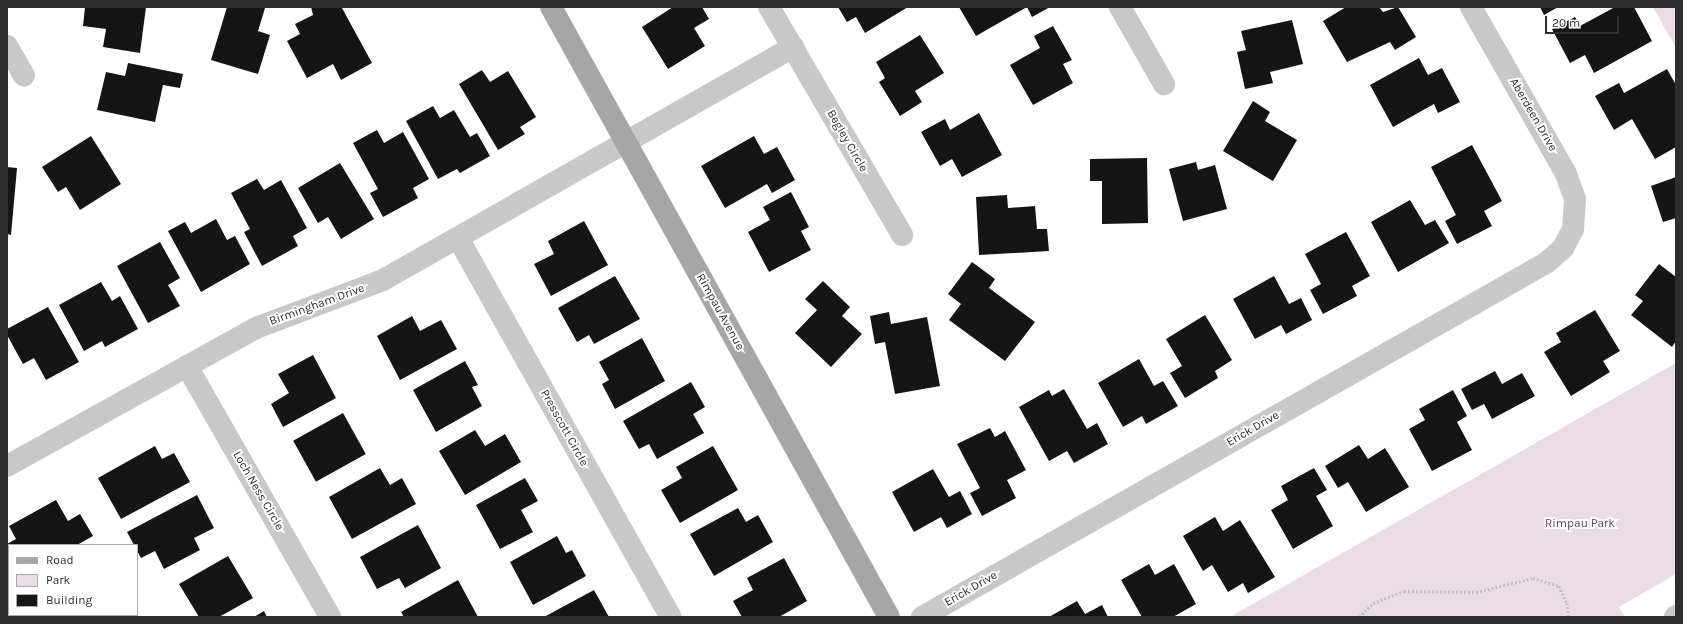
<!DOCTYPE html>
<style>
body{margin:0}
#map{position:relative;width:1683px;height:624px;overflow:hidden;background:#fff;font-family:Karla,sans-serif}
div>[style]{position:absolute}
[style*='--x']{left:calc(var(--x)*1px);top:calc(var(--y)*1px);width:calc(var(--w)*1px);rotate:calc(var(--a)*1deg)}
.green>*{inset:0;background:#e9dde5}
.building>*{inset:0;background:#151515;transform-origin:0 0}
.path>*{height:2.5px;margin-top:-1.25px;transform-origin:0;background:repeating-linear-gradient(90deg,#c2c2c2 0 2px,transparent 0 4px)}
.minor>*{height:22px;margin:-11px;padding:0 11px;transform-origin:11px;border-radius:11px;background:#c8c8c8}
.major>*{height:22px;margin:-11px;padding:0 11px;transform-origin:11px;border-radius:11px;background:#a6a6a6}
span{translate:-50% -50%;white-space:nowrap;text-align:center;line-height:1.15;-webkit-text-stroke:4px #fff;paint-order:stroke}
.street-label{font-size:12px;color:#2e2e2e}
.park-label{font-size:12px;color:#644155}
.frame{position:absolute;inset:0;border:8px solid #2e2e2e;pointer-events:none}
.legend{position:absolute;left:8px;top:544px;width:130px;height:72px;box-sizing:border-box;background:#fff;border:1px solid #ababab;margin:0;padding:5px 7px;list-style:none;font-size:12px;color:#2e2e2e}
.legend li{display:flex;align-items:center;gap:8px;height:20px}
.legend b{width:20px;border:1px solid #ababab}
.scale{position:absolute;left:1545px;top:16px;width:74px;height:18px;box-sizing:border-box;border:2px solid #2e2e2e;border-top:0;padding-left:5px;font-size:12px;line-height:14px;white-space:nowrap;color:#2e2e2e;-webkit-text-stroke:3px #fff;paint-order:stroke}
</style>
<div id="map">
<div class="green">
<i style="clip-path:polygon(1653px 7px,1676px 7px,1676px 48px)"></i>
<i style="clip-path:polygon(1676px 363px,1676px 574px,1619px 607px,1625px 617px,1230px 617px)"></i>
</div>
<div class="building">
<i style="clip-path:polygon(85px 7px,146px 7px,140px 53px,103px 47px,106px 29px,83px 26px)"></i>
<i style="clip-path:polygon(227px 7px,265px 8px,258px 31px,270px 35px,258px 74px,211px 60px)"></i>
<i style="clip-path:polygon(311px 7px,345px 7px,342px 8px,372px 63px,341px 80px,333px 64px,307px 78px,287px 41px,300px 34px,295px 24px,313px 15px)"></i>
<i style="clip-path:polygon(673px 7px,702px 7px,709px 19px,694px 28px,705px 46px,668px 69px,642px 27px)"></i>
<i style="clip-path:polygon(838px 7px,908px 7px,865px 33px,856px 17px,847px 22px)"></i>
<i style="clip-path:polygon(959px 7px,1050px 7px,1032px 17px,1027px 7px,976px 36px)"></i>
<i style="clip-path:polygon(1346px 7px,1379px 7px,1383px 12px,1398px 7px,1416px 37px,1395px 50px,1390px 42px,1347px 62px,1323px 21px)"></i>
<i style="clip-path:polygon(1540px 7px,1558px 7px,1544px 15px)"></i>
<i style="clip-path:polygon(1615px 7px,1634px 7px,1652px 41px,1594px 73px,1585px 55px,1570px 63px,1552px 29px,1575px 17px,1580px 26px)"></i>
<i style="clip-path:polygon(1292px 20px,1303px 64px,1270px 72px,1273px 83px,1245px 89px,1237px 52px,1246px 50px,1241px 31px)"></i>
<i style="clip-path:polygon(1053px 26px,1072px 60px,1063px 64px,1073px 83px,1033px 105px,1010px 65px,1040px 48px,1034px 36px)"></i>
<i style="clip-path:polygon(920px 35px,944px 73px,915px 91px,922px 102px,900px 116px,879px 82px,885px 78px,876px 62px)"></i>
<i style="clip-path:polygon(1419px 58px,1428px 75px,1442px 68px,1460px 102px,1438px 113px,1434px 104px,1393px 127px,1370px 85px)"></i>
<i style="clip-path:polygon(128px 63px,183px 74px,180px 88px,163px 85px,155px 122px,97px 110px,106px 72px,125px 76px)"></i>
<i style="clip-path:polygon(1667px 69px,1676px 85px,1676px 147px,1655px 159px,1632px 119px,1614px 130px,1595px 96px,1619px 83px,1624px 93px)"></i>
<i style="clip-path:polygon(482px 70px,490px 82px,508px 71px,536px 117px,520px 127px,525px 134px,498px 150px,459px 84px)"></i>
<i style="clip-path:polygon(1253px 101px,1270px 112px,1265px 121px,1297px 140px,1273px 181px,1223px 151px)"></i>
<i style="clip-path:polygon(433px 106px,440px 118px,454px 110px,470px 137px,477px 133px,490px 156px,460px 173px,457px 169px,438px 179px,406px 121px)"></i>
<i style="clip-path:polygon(979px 113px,1002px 155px,962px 177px,952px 159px,940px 166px,921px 132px,945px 119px,950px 130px)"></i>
<i style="clip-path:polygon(377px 130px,384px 143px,403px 132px,429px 179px,413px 188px,418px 198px,383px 217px,370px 193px,378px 189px,353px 143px)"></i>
<i style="clip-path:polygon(91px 136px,121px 184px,80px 210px,66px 187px,58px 192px,42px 167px)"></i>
<i style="clip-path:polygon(754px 136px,764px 154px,777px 147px,795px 180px,772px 193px,767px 184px,725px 208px,701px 166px)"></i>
<i style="clip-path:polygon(1472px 145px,1502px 201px,1484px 211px,1492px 226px,1457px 244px,1445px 221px,1456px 215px,1431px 167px)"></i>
<i style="clip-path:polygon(1147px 158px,1148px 223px,1102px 224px,1102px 181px,1090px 181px,1090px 159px)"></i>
<i style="clip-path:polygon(1196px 162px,1198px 170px,1215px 165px,1227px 209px,1183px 221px,1169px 169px)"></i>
<i style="clip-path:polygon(340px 163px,374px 219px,341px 239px,328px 217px,318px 223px,298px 188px)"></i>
<i style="clip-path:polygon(7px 167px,17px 168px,11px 235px,7px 234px)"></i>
<i style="clip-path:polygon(1676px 177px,1676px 218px,1663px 222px,1651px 186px)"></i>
<i style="clip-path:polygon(257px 179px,264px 190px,281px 180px,307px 228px,293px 236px,298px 246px,262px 266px,244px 232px,250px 229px,231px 193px)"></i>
<i style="clip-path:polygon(791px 192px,809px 227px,801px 231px,811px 250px,769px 272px,748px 232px,770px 220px,763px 207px)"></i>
<i style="clip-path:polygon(1007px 195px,1008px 208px,1035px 206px,1037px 229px,1047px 229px,1049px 251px,979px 255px,976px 197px)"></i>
<i style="clip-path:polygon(1410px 200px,1425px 225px,1435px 220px,1449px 243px,1398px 272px,1371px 222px)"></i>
<i style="clip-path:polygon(216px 219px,227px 240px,235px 236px,250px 264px,201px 292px,168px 231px,185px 222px,191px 233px)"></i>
<i style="clip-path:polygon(584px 221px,608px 265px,551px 296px,534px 264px,554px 254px,548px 241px)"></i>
<i style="clip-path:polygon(1346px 232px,1370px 276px,1352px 286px,1357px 296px,1323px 314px,1310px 290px,1321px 284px,1305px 254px)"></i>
<i style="clip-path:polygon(160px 242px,180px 278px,168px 285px,180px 306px,148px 323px,117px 266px)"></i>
<i style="clip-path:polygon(972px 262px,995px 279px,989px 288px,1035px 322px,1005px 361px,949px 320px,961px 304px,948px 294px)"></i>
<i style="clip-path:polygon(1659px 264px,1676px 277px,1676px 341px,1672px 347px,1631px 315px,1643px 301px,1635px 295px)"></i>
<i style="clip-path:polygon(615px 276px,640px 319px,594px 344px,589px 335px,577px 342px,558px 308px)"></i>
<i style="clip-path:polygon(1274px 276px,1289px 304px,1301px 298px,1312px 320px,1286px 334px,1281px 325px,1255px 339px,1233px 299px)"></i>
<i style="clip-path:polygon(823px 281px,850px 307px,842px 316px,862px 334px,831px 367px,795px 333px,817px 310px,805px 299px)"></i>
<i style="clip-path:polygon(101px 282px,112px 301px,120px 296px,138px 329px,105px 347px,102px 341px,84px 351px,59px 305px)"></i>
<i style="clip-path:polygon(48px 307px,79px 362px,46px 380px,34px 358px,23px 364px,7px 335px,7px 329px)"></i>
<i style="clip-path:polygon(1595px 310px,1620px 351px,1603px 361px,1610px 372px,1571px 396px,1544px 352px,1561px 342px,1556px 333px)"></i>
<i style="clip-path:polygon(889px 312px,891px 324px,927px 317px,940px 386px,895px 394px,885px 342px,875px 344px,870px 316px)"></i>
<i style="clip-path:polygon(1205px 315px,1232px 360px,1215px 371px,1218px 378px,1185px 398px,1170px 373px,1182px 366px,1166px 339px)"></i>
<i style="clip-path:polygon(412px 316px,420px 331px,441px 320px,457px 349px,400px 380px,377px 336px)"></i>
<i style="clip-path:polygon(642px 338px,665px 381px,615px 409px,602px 384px,609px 380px,599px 362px)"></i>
<i style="clip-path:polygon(313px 355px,336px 398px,283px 427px,271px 404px,289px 393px,278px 374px)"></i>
<i style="clip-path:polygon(1139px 359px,1154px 386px,1163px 381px,1178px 406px,1146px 424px,1142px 416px,1123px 427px,1098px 383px)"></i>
<i style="clip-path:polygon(465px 361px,478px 385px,472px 387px,482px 406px,436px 432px,413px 390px)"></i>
<i style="clip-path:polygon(1495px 371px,1502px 384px,1522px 373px,1535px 396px,1492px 419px,1484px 404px,1472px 410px,1461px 389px)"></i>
<i style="clip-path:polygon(691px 382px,705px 407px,693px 414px,704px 433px,657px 459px,649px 444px,639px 449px,623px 421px)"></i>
<i style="clip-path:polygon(1064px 389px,1087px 429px,1097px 423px,1108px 444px,1074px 463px,1067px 451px,1049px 461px,1019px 407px,1049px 390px,1052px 396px)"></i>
<i style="clip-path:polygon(1453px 390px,1467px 416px,1457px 422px,1472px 450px,1432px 471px,1409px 429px,1425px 420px,1419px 409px)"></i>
<i style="left:343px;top:413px;width:47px;height:57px;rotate:61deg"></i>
<i style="clip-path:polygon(990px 428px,995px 437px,1005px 431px,1026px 470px,1007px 480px,1016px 498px,982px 516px,970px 493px,980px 488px,957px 444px)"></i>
<i style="clip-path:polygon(475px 430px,485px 446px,505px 434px,521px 462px,465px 495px,439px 451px)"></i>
<i style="clip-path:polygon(1359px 445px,1368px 459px,1385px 448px,1409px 487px,1366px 512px,1348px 482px,1338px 488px,1325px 466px)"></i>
<i style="clip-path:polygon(155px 446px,162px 459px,174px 453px,190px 482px,121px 519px,98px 478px)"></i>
<i style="clip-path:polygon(713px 446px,738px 490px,680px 523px,661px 490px,682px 478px,676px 467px)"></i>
<i style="clip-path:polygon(380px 468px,390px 485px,402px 478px,416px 504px,352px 539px,329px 497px)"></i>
<i style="clip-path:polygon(1314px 468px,1327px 490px,1316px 496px,1333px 526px,1293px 549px,1271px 510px,1288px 500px,1281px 486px)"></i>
<i style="clip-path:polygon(933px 469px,949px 497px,960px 491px,972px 514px,947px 528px,941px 517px,914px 532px,892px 492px)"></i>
<i style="clip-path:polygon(525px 478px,538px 501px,521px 510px,533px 532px,500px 549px,476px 505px)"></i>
<i style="clip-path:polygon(197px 495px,214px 528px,194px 538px,200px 550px,164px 569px,155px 551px,141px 558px,127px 532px)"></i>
<i style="clip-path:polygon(56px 500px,68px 521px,80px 514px,93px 536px,77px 545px,9px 545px,9px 566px,7px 544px,16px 539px,9px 526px)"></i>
<i style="clip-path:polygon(738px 508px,746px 522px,758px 515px,773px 542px,714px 576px,690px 534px)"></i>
<i style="clip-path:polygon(1215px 517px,1223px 531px,1240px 520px,1275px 577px,1248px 593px,1243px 583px,1228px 592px,1212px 565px,1203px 571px,1183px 536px)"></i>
<i style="clip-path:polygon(418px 525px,441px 568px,405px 588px,399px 578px,377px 589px,360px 557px)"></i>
<i style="clip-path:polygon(557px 536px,566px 553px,572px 550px,586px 576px,533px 605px,510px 562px)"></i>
<i style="clip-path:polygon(228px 556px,253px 598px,219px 617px,199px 617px,179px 584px)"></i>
<i style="clip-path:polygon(784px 558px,807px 601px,779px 617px,742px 617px,733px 601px,753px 590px,747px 578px)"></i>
<i style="clip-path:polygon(1149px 564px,1155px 575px,1174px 564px,1196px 604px,1173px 617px,1142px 617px,1121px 580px)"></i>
<i style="clip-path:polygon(458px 580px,478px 617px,404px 617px,401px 612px)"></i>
<i style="clip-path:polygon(594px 590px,609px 617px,544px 617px)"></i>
<i style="clip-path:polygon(1077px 601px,1085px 614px,1102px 605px,1108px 617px,1049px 617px)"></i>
<i style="clip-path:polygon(264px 611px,267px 617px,254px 617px)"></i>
<i style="clip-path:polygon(50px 615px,81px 615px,78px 617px)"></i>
</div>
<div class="path">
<i style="--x:1359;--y:617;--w:20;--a:-45"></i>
<i style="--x:1373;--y:603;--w:33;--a:-21"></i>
<i style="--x:1404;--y:591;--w:72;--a:0.8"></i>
<i style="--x:1476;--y:592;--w:59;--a:-13.8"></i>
<i style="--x:1533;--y:578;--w:27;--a:17"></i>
<i style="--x:1559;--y:586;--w:19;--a:65"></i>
<i style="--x:1567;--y:603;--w:14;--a:82"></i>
</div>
<div class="minor">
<i style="--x:769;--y:7;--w:264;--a:59.7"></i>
<i style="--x:1120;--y:7;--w:89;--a:60.3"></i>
<i style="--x:7;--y:46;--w:34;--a:60"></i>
<i style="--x:458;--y:238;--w:435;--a:60.7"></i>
<i style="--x:187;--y:366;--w:289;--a:60.3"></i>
<i style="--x:7;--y:466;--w:285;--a:-29"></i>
<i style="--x:256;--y:328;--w:136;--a:-20.7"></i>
<i style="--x:383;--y:280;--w:472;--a:-29.6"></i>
<i style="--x:922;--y:617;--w:717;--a:-29.57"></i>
<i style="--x:1546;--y:263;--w:23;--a:-41"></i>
<i style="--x:1563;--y:248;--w:21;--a:-62"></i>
<i style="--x:1573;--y:229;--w:30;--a:-86"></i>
<i style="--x:1575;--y:199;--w:29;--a:-110"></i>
<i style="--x:1565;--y:172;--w:190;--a:-119.7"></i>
<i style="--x:1675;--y:617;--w:1;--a:-45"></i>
</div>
<div class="major">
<i style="--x:551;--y:7;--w:697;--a:61.01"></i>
</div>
<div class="street-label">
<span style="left:1533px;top:115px;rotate:60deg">Aberdeen Drive</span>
<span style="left:847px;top:141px;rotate:60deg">Begley Circle</span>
<span style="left:317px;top:305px;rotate:-20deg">Birmingham Drive</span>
<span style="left:720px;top:312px;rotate:61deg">Rimpau Avenue</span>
<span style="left:564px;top:428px;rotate:61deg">Presscott Circle</span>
<span style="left:1253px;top:429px;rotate:-30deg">Erick Drive</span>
<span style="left:258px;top:491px;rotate:60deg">Loch Ness Circle</span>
<span style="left:971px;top:589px;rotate:-30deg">Erick Drive</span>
</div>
<div class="park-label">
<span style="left:1580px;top:524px">Rimpau Park</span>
</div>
<div class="frame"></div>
<ul class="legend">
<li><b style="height:5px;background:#a6a6a6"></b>Road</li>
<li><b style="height:11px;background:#e9dde5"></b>Park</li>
<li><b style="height:11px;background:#151515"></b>Building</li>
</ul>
<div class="scale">20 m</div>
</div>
